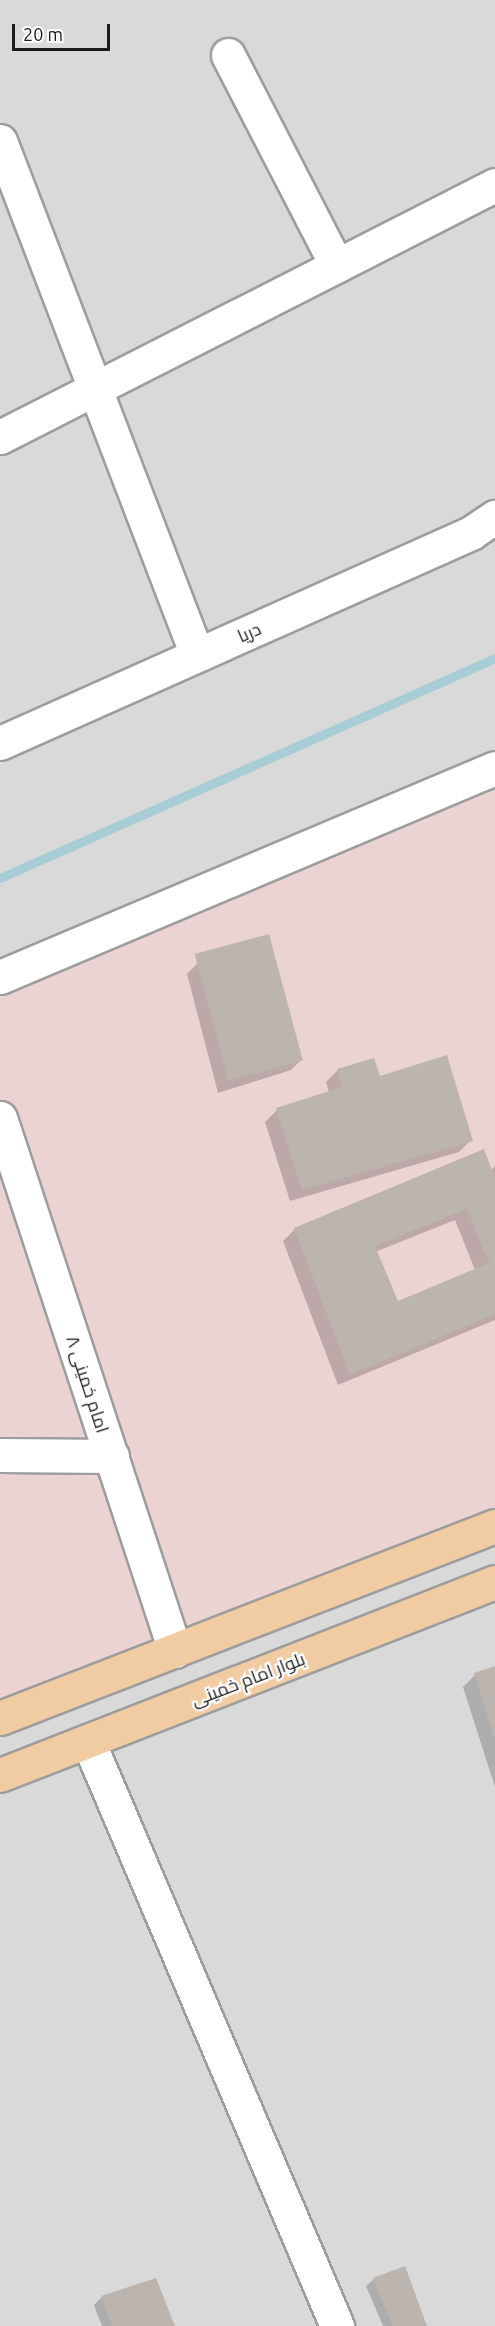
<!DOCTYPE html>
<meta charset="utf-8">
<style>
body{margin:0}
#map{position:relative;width:495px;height:2326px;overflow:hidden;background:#ece8e2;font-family:Ubuntu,Cairo,sans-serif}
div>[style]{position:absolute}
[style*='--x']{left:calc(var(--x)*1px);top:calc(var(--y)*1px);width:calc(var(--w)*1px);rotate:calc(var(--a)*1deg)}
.residential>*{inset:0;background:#dad9d9;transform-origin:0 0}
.commercial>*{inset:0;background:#ecd3d3}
.shadow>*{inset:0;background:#0003}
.stream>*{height:9px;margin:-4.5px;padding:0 4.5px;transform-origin:4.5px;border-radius:4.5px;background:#a7cdd5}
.building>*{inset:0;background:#bcb4af;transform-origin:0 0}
.roads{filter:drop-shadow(2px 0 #9d9d9d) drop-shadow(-2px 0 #9d9d9d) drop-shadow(0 2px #9d9d9d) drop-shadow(0 -2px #9d9d9d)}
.minor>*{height:33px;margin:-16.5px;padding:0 16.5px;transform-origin:16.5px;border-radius:16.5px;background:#fff}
.major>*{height:33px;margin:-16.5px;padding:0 16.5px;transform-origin:16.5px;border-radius:16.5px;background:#f1cba2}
span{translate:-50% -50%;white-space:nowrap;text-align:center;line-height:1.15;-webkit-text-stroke:4.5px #fff;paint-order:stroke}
.street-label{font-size:18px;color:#1c1c1c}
.scale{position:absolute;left:12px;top:24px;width:98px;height:27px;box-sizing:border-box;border:3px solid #1c1c1c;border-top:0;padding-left:8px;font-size:18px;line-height:21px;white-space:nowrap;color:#1c1c1c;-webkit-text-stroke:4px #fff;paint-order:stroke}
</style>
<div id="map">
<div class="residential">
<i style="left:0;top:0;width:495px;height:2326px"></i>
</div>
<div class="commercial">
<i style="clip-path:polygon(495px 768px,495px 1521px,0 1716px,0 977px)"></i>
</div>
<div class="shadow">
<i style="clip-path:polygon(198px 963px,301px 1060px,291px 1070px,218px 1093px,187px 974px)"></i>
<i style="clip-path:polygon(338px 1070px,379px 1078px,471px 1140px,459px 1152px,290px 1201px,265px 1122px,277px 1110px,329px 1093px,326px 1082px)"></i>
<i style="clip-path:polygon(evenodd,495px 1166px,495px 1320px,338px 1385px,283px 1241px,295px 1229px,490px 1171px,495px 1166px,455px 1220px,475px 1270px,397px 1303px,375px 1252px,455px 1220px)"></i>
<i style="clip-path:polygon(495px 1667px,495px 1787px,463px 1687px,475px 1675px)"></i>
<i style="clip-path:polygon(374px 2279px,425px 2326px,383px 2326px,366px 2286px)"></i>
<i style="clip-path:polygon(102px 2297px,173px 2326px,102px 2326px,94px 2305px)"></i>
</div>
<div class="stream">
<i style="--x:0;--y:878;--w:542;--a:-23.96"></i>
</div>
<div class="building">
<i style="left:269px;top:934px;width:131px;height:77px;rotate:75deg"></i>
<i style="clip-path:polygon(447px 1055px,473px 1141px,302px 1190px,276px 1108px,342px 1087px,337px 1069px,374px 1058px,380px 1076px)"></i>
<i style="clip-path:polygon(evenodd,484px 1149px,495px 1179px,495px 1314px,350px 1375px,294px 1228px,484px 1149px,467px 1209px,489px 1263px,398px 1301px,375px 1246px,467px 1209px)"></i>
<i style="clip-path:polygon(495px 1666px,495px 1737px,494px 1737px,474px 1673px)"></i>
<i style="clip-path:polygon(405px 2266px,427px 2326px,393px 2326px,373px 2278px)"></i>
<i style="clip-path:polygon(156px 2278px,175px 2326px,112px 2326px,101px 2296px)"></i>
</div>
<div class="roads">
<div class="minor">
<i style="--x:228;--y:55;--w:237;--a:62.7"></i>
<i style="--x:0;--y:141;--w:550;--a:69.03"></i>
<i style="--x:0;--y:437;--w:555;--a:-26.98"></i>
<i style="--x:0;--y:743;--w:516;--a:-24.03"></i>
<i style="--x:471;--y:533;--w:29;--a:-34"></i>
<i style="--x:0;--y:977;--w:537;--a:-22.89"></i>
<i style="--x:0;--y:1118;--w:561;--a:71.82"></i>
<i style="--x:0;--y:1455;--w:112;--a:0.5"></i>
<i style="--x:88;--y:1741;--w:636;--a:66.94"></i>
</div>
<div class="major">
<i style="--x:0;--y:1718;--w:531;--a:-21.2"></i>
<i style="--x:0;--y:1775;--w:531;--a:-21.3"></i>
</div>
</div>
<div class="street-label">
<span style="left:249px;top:632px;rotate:-24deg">دریا</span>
<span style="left:88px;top:1384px;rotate:72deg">امام خمینی ۸</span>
<span style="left:248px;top:1679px;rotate:-21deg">بلوار امام خمینی</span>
</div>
<div class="scale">20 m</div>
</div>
